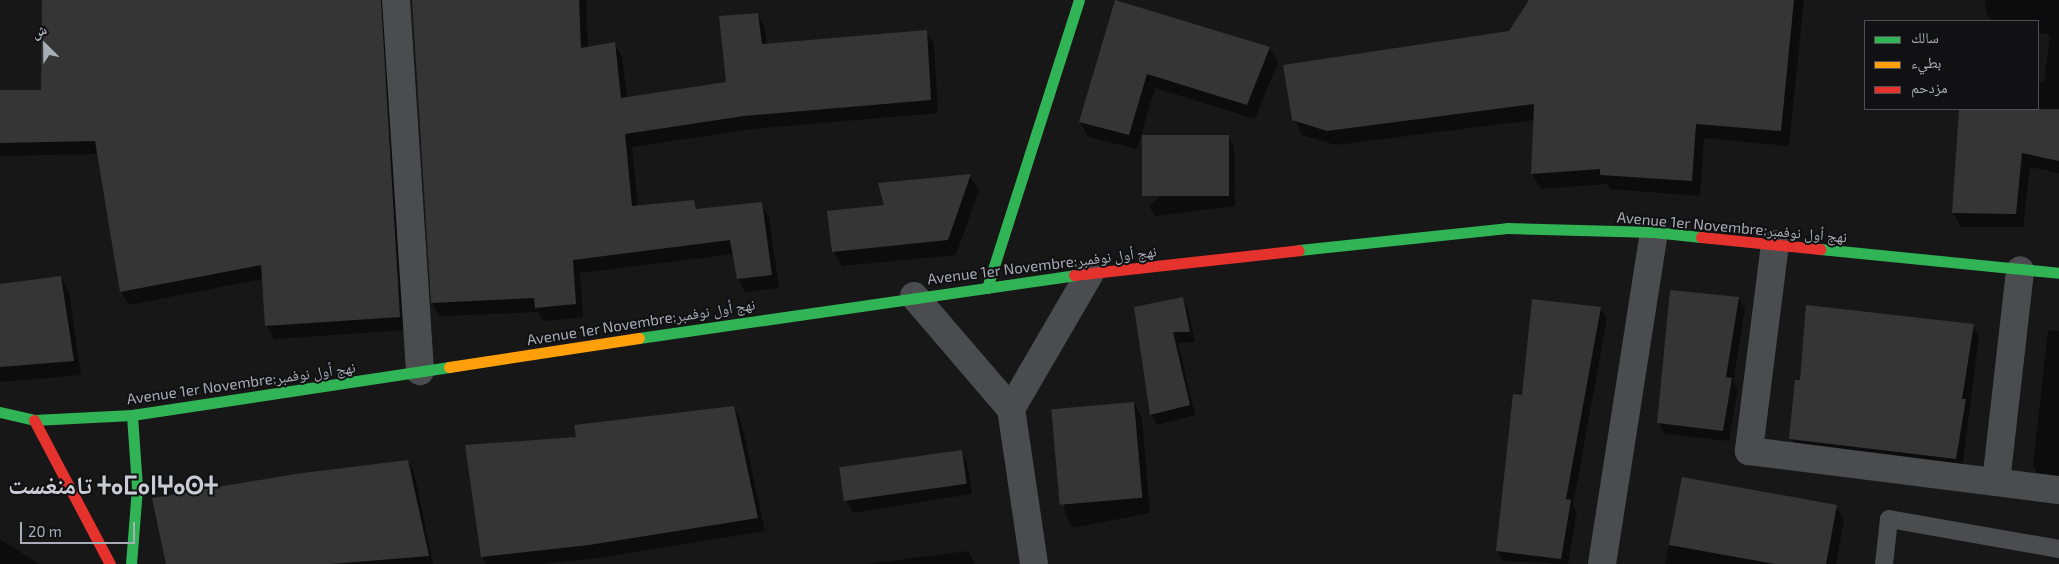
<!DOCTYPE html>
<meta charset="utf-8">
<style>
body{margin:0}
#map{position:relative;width:2059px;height:564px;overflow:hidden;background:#171717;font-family:"Exo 2","Noto Naskh Arabic","Noto Sans Tifinagh",sans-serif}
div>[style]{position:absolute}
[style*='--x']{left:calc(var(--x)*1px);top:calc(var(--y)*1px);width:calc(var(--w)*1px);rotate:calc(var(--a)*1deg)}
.shadow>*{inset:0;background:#0007}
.building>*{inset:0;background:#353536;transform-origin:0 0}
.lane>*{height:18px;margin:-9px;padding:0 9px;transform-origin:9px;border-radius:9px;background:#4b4c50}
.street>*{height:28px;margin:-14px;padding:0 14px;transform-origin:14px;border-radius:14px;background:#4b4c50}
.fast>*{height:11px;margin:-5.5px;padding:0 5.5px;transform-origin:5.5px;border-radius:5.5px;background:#30b455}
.slow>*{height:11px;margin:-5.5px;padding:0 5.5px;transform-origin:5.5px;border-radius:5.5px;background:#ff9f0a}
.jam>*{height:11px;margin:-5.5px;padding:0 5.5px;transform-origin:5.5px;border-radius:5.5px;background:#e5322d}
span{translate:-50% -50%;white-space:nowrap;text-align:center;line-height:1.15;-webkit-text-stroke:4px #111113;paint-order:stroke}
.street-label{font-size:15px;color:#a8adb8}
.town-label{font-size:25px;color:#c9ccd4;font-weight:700}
.legend{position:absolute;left:1864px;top:20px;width:175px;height:90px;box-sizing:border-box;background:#111113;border:1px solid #4d4f55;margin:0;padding:6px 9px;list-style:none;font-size:15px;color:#a8adb8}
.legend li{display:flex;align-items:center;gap:10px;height:25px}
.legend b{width:25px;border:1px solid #4d4f55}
.north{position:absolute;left:20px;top:20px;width:50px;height:50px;-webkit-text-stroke:4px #111113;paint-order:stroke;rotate:337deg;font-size:14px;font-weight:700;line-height:20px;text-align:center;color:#a8adb8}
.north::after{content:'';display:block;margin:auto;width:18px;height:22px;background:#a8adb8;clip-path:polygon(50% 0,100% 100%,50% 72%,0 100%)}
.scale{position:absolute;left:20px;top:522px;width:115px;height:22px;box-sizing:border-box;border:2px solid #a8adb8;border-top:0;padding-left:6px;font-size:15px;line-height:18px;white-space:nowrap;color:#a8adb8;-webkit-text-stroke:4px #111113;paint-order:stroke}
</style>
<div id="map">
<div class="shadow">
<i style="clip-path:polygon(43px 0,399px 0,407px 330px,274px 339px,267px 326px,263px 279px,129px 305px,121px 292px,98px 154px,0 156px,0 92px,43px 91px)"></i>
<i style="clip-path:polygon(413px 0,586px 0,588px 48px,615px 43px,622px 57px,627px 98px,727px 83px,757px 14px,765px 27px,767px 45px,926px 31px,934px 44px,938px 113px,753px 129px,632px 147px,638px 206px,693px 201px,698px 210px,761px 204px,769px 217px,779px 288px,745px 292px,738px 279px,734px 254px,580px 273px,583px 317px,544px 321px,538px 312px,440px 316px,432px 303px)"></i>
<i style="clip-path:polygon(1531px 0,1804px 0,1789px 146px,1704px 138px,1700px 196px,1610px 189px,1607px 184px,1541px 189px,1532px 174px,1534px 120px,1336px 145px,1302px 135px,1294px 119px,1510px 32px)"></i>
<i style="clip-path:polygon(1985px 0,2059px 0,2059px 173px,2030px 167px,2023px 227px,1961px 227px,1953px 212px,1960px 109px,2038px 109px,2038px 81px,2044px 82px,2050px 35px,2038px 33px,2038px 21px,1991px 21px,1986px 12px)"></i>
<i style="clip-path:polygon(1114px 14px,1269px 48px,1278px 62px,1255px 119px,1155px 88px,1137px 149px,1088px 137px,1080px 122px)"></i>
<i style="clip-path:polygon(1228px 137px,1234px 147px,1235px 206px,1155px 216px,1149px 206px)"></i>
<i style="clip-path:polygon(970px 176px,979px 190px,956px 255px,842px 266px,834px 252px,829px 212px,886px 206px,879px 184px)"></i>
<i style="clip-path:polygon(61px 277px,69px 292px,81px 375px,0 382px,0 285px)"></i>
<i style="clip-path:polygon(1182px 298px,1188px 309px,1195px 342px,1178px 343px,1195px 415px,1157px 425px,1151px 414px,1136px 308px)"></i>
<i style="clip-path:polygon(1739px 298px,1745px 309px,1733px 382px,1738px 389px,1729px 441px,1665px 434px,1659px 423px)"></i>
<i style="clip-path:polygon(1600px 308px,1607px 319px,1573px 505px,1577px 512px,1568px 564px,1503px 561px,1497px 551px,1523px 397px)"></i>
<i style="clip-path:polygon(1973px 326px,1979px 336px,1962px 469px,1797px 449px,1791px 438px,1801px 382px)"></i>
<i style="clip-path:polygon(2048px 330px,2059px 331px,2059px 482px,2041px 480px,2033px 465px)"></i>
<i style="clip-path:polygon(1134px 403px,1142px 418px,1150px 513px,1073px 528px,1065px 514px,1053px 416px)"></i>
<i style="clip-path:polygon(733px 407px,741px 421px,765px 531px,597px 558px,541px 564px,486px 564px,482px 556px,577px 438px)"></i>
<i style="clip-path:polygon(961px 452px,967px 462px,972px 494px,853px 513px,847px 502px,842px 471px)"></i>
<i style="clip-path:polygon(408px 461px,414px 472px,433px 564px,168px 564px)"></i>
<i style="clip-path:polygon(1683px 478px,1836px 506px,1844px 520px,1836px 564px,1665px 564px)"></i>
<i style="clip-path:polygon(0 539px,39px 564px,0 564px)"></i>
<i style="clip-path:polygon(968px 551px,975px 564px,866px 564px)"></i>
</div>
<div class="building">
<i style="clip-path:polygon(42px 0,381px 0,400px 317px,265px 326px,261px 265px,120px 292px,95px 141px,0 143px,0 90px,41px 90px)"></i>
<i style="clip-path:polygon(412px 0,579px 0,581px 48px,615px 42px,621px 98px,726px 82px,719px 16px,758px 13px,762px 44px,927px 30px,931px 100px,744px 116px,625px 134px,632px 206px,694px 200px,696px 209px,762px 202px,772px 275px,737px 279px,730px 240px,573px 260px,576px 304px,535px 308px,534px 298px,431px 303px)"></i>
<i style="clip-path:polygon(1115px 0,1270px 47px,1247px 105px,1147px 74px,1129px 135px,1079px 122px)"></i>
<i style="clip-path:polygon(1529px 0,1794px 0,1781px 131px,1696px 124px,1692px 181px,1600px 175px,1600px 169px,1531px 174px,1534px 104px,1327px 131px,1292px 120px,1283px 65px,1509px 31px)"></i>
<i style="clip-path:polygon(1959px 109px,2059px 109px,2059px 161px,2022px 153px,2016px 214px,1952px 213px)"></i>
<i style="left:1229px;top:135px;width:61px;height:87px;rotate:90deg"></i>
<i style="clip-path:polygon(971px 174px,948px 240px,832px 252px,827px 211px,884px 205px,878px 183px)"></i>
<i style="clip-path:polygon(61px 276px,74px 361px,0 367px,0 284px)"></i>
<i style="clip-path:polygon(1670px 290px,1739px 297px,1726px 377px,1732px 378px,1723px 431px,1657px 423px)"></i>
<i style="clip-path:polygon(1183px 297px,1190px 332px,1173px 332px,1190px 405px,1150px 415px,1134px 307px)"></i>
<i style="clip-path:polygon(1532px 299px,1601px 307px,1566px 499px,1571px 500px,1561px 559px,1496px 551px,1513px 394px,1522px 395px)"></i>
<i style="clip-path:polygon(1806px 305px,1974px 324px,1962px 399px,1966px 399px,1956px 459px,1789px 439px,1795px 380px,1800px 380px)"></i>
<i style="left:1134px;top:402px;width:96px;height:83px;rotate:85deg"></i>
<i style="clip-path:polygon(734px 406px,758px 518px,589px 545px,481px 557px,465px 445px,576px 437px,574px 425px)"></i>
<i style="left:962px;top:450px;width:34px;height:124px;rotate:82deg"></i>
<i style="clip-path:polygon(408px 460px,429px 556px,331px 564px,166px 564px,152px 498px,295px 474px)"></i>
<i style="clip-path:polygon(1682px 477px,1837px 505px,1826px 564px,1775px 564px,1669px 545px)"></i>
</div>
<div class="lane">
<i style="--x:1884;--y:564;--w:45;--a:-83.7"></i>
<i style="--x:1889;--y:519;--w:173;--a:10"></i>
</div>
<div class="street">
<i style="--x:396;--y:0;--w:372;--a:86.3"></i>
<i style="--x:1775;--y:244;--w:209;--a:97.2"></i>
<i style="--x:1749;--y:451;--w:312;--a:7.2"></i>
<i style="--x:914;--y:296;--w:149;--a:49.4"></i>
<i style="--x:1996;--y:482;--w:213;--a:-83.5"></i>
<i style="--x:1034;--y:564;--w:157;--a:-98.4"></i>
<i style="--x:1011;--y:409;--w:157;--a:-59.8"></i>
<i style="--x:1602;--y:564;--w:336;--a:-81.1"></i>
</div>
<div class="fast">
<i style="--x:1820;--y:249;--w:240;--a:5.7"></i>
<i style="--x:1299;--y:250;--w:209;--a:-6"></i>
<i style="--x:1507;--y:228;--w:147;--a:1.6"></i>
<i style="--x:1654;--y:232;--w:47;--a:6.1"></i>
<i style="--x:987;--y:288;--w:302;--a:-72.3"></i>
<i style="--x:639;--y:338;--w:440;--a:-8.2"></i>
<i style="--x:0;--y:412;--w:35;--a:13"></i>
<i style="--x:34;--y:420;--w:98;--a:-2.9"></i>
<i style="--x:132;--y:415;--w:321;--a:-8.6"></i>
<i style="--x:131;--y:564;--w:77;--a:-85.5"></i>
<i style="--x:137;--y:487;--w:72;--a:-94"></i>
</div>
<div class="slow">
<i style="--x:449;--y:367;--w:192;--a:-8.7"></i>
</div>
<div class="jam">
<i style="--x:1701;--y:237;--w:120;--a:5.8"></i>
<i style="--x:1074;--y:275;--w:226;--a:-6.3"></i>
<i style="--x:34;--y:420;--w:163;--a:62.2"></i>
</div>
<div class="street-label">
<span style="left:1732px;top:227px;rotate:5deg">Avenue 1er Novembre;نهج أول نوفمبر</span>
<span style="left:1042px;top:265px;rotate:-7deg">Avenue 1er Novembre;نهج أول نوفمبر</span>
<span style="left:641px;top:322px;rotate:-9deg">Avenue 1er Novembre;نهج أول نوفمبر</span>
<span style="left:241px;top:383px;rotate:-8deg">Avenue 1er Novembre;نهج أول نوفمبر</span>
</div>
<div class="town-label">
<span style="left:113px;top:484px">تامنغست ⵜⴰⵎⴰⵏⵖⴰⵙⵜ</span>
</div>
<ul class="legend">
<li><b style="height:6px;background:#30b455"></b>سالك</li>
<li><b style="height:6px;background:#ff9f0a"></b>بطيء</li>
<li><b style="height:6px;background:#e5322d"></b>مزدحم</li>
</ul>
<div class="north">ش</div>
<div class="scale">20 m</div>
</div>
